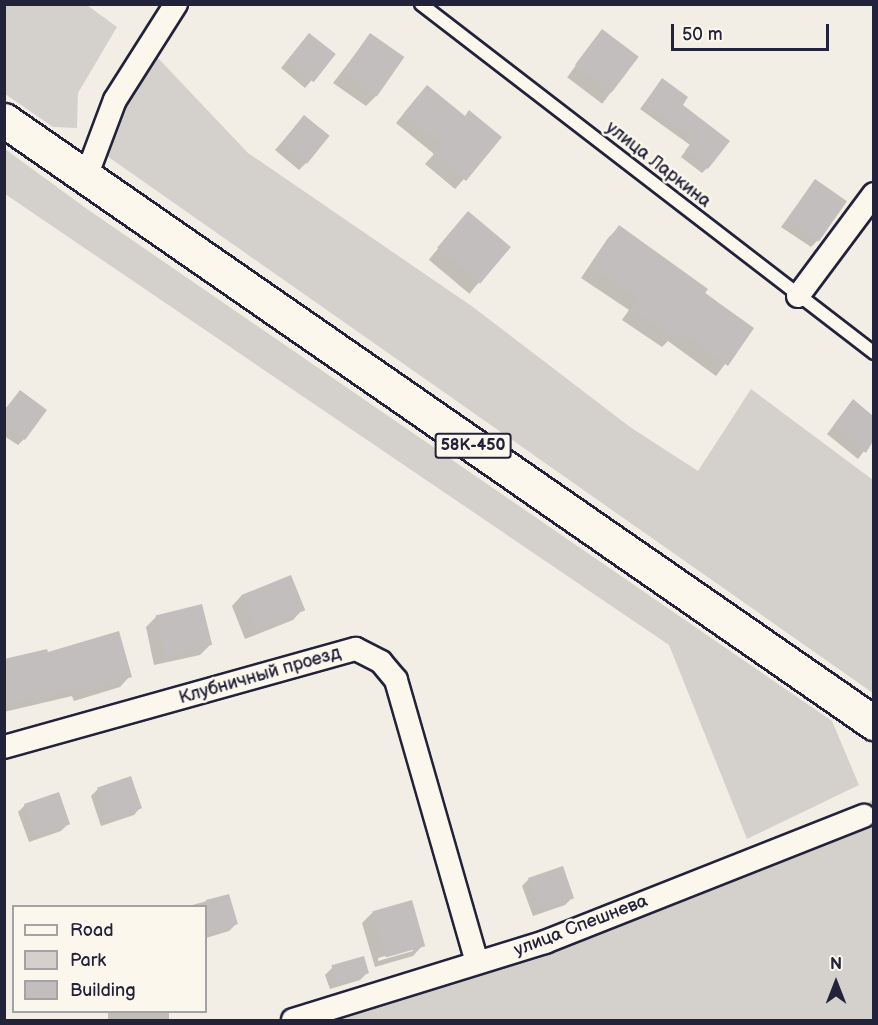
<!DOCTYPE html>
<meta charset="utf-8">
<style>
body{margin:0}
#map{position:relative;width:878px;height:1025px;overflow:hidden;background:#f2eee5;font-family:"Balsamiq Sans",sans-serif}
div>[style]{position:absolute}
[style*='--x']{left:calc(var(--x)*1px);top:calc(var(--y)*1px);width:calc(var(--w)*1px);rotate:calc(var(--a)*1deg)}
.green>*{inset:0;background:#d4d1cc}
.shadow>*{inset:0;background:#0003;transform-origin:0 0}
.building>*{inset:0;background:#c2bebe;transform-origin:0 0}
.roads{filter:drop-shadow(2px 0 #22223b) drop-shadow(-2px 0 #22223b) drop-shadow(0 2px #22223b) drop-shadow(0 -2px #22223b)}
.service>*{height:12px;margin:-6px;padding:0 6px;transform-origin:6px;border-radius:6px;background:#fbf7ec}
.minor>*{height:22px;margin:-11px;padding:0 11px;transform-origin:11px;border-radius:11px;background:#fbf7ec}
.trunk>*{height:33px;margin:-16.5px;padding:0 16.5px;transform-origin:16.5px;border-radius:16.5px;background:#fbf7ec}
span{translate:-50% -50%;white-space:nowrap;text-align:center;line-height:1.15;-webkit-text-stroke:5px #fbf7ec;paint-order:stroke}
.shield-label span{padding:2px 4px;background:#fbf7ec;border:2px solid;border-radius:4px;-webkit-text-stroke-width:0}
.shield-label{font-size:16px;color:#22223b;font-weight:700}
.street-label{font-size:18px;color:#22223b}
.frame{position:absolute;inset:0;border:6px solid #22223b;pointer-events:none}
.legend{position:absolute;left:12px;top:905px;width:195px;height:108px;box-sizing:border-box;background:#fbf7ec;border:2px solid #a4a2a5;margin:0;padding:8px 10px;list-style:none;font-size:18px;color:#22223b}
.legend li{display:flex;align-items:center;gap:12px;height:30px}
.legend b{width:30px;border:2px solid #a4a2a5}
.north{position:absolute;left:806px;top:953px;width:60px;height:60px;-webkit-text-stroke:4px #fbf7ec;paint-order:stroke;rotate:0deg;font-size:16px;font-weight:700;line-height:24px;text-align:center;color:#22223b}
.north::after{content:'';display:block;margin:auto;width:21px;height:27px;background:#22223b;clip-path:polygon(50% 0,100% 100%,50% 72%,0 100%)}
.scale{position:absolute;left:671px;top:24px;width:158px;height:27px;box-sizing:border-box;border:3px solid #22223b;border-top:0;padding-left:8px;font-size:18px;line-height:21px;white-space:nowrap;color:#22223b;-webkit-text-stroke:4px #fbf7ec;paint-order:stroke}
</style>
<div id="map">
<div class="green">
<i style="clip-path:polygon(4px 5px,87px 5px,117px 27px,78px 93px,77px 128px,53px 127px,5px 94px)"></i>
<i style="clip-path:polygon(155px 55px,248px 153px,473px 307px,630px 427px,698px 471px,751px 389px,873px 480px,873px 693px,107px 156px,121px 106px)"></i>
<i style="clip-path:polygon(5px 149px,87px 209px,832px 721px,859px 785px,747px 839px,669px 645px,5px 194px)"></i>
<i style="clip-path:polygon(873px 799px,873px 1020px,310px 1020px,481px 963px,861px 808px)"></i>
</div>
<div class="shadow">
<i style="left:602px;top:31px;width:44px;height:58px;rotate:37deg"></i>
<i style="clip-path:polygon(370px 35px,377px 95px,366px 106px,333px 83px)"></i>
<i style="clip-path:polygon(303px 41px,311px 81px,305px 88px,281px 68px)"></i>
<i style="clip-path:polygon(662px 80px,681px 105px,707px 168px,702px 173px,681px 157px,690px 145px,640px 109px)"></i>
<i style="clip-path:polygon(418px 96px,465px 117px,500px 138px,455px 189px,425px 164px,434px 154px,396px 123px)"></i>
<i style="clip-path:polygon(304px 117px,306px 163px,299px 170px,275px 150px)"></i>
<i style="clip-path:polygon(815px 181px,818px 240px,811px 247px,781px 227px)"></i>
<i style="left:468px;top:213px;width:53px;height:61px;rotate:40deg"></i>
<i style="clip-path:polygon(619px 227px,752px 329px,716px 376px,668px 341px,662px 347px,622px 320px,629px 310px,581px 278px,608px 238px)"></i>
<i style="clip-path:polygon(20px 392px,24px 439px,18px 445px,4px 436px,4px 410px)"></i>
<i style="clip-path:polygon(853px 401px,874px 417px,874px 438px,858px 459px,827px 434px)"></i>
<i style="clip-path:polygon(242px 595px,303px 609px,293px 620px,245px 639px,232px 606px)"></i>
<i style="clip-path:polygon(156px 617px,211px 644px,200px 655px,154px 665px,146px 627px)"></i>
<i style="clip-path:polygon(47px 654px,130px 676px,120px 687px,74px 701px,72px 696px,4px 712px,4px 661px)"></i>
<i style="clip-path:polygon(98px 789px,140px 808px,134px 815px,101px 826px,91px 796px)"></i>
<i style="clip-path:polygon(25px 805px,68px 824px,61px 831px,29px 842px,18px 812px)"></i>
<i style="clip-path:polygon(529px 879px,572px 898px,565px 905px,533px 916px,522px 886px)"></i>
<i style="clip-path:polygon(228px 895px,236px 924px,229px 931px,206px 938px,206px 906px,189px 906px)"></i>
<i style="clip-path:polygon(evenodd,373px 912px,423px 945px,413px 956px,375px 967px,362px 923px,373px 912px,413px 948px,413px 951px,378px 961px,378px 958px,413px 948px)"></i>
<i style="clip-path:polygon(363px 958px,367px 973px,360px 980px,330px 989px,325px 975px,332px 968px)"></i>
<i style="left:108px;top:1012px;width:61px;height:9px"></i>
</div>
<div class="building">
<i style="left:602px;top:29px;width:46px;height:45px;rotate:37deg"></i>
<i style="left:309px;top:33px;width:34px;height:36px;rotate:38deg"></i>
<i style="left:370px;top:33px;width:42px;height:48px;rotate:35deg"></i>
<i style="clip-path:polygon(662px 78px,688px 97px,683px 105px,730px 141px,708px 169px,685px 151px,694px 139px,644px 104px)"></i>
<i style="clip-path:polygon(427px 85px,465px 116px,469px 110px,502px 137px,466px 181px,433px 154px,442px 144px,404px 113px)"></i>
<i style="left:304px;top:115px;width:33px;height:36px;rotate:39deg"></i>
<i style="left:815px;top:179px;width:39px;height:49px;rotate:35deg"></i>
<i style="left:468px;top:211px;width:56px;height:48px;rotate:40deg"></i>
<i style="clip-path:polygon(619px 225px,708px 289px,705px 293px,754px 328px,728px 366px,679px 331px,674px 338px,632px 309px,638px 299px,590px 267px)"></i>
<i style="clip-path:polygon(20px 390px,47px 410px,25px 440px,4px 424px,4px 411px)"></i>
<i style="clip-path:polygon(853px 399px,873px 416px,873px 441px,866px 453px,833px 426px)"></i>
<i style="left:291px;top:575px;width:38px;height:53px;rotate:68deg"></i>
<i style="left:202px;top:604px;width:42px;height:48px;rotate:76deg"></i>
<i style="clip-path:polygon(119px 631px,132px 677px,84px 691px,83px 687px,4px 706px,4px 659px,47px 649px,48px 652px)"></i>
<i style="left:131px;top:776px;width:34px;height:36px;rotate:71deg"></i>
<i style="left:59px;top:792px;width:34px;height:37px;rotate:71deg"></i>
<i style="left:563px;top:866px;width:34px;height:37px;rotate:71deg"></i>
<i style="clip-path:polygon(229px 894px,238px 924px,206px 934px,206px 900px)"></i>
<i style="left:412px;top:900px;width:48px;height:41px;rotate:74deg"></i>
<i style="left:364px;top:956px;width:18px;height:34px;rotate:74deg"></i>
</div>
<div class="roads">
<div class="service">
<i style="--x:421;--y:4;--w:572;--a:37.61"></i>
</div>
<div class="minor">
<i style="--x:86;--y:177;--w:82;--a:-69.4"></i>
<i style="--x:115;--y:100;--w:114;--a:-57.6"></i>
<i style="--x:798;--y:296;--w:127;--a:-53.3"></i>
<i style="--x:4;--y:747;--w:365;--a:-15.6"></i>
<i style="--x:356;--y:649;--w:28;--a:27"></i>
<i style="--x:381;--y:662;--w:23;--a:50"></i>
<i style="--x:396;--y:680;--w:293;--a:74"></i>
<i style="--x:293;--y:1020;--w:264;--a:-17.2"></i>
<i style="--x:545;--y:942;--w:343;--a:-21.6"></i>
</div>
<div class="trunk">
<i style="--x:4;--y:120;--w:1059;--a:34.73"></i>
</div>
</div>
<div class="shield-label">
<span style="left:473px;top:446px">58К-450</span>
</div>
<div class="street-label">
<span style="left:658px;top:165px;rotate:38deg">улица Ларкина</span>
<span style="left:260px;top:676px;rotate:-16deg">Клубничный проезд</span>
<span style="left:581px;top:926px;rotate:-21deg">улица Спешнева</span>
</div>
<div class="frame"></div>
<ul class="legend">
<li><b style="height:8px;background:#fbf7ec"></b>Road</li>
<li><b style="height:16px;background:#d4d1cc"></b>Park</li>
<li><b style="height:16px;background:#c2bebe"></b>Building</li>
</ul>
<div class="north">N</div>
<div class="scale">50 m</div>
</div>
